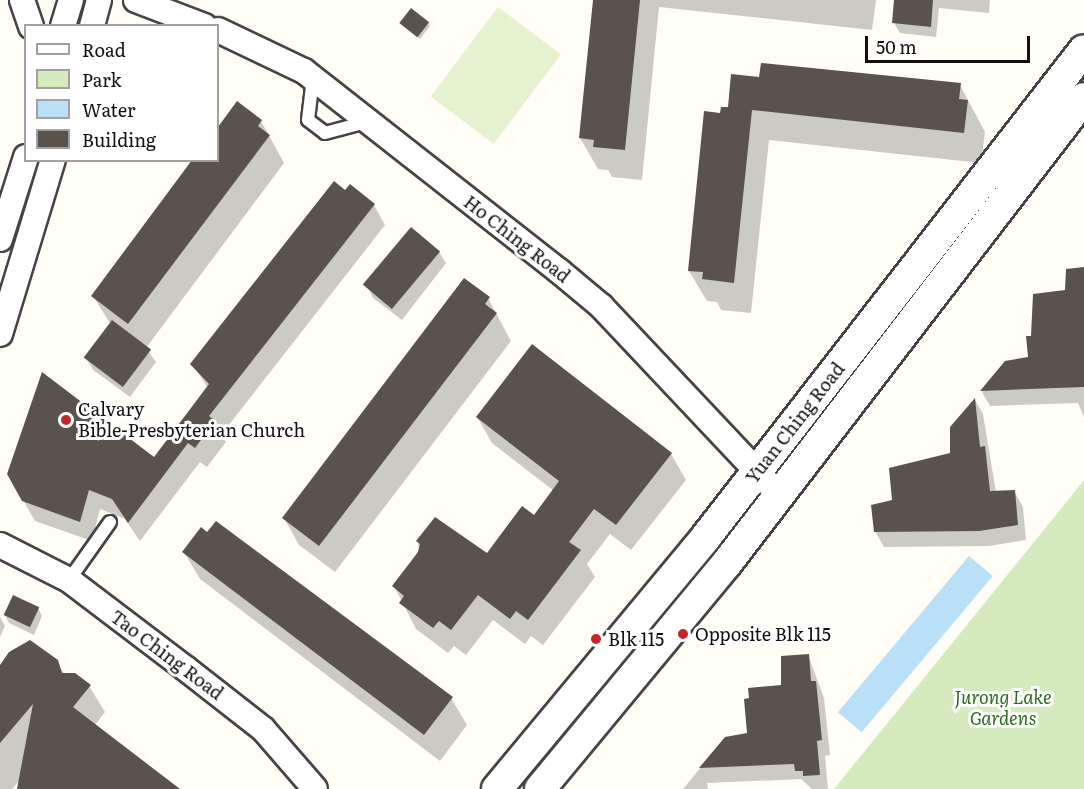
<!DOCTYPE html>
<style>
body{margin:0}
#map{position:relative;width:1084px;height:789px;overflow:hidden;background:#fffdf5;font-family:Literata,serif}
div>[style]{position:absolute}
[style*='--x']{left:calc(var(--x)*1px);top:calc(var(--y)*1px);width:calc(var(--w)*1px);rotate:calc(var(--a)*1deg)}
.green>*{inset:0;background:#d5ebbd}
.pitch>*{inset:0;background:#e6f2cf;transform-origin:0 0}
.water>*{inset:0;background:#b9e0f7;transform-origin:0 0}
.shadow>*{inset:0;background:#0003}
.building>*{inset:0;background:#5a524d;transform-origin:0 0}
.roads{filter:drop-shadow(2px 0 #444) drop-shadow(-2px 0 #444) drop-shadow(0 2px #444) drop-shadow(0 -2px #444)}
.service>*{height:12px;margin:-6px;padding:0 6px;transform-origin:6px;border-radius:6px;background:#fff}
.minor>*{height:24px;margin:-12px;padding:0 12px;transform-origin:12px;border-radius:12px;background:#fff}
.tertiary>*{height:30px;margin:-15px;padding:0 15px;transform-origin:15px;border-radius:15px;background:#fff}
.dots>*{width:16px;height:16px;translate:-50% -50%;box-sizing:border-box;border:3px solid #fff;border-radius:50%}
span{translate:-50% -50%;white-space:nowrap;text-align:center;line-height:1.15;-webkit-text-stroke:6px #fff;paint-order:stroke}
.street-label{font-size:18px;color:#111}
.poi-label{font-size:18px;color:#111}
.left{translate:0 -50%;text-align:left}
.park-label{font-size:18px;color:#2f6b1f;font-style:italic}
.legend{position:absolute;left:24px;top:24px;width:195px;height:138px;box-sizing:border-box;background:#fff;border:2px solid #a0a0a0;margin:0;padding:8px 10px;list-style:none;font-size:18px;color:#111}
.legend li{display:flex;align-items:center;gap:12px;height:30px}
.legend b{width:30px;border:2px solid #a0a0a0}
.scale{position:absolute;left:865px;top:36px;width:165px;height:27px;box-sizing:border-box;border:3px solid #111;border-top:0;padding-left:8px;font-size:18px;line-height:21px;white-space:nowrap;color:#111;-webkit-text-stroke:4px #fff;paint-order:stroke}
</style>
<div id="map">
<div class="green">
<i style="clip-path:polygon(1084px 480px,1084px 789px,834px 789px,1051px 521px)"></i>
</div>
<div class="pitch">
<i style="left:498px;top:7px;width:79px;height:112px;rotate:37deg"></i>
</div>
<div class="water">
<i style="left:969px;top:556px;width:31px;height:204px;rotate:40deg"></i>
</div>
<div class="shadow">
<i style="clip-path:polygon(594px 0,876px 0,872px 30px,659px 7px,642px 180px,612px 177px,608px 170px,598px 169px,580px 138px)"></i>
<i style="clip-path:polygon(896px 0,990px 0,989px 13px,939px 8px,936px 37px,900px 33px,894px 23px)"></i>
<i style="clip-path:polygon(428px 23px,430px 26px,420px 39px,401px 24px)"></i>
<i style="clip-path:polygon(960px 85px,985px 132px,981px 163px,769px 140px,751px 313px,721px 310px,717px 302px,707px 301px,689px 271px,721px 115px,729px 109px)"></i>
<i style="clip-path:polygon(237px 103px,261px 121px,284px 163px,146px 348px,156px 362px,130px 397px,93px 370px,86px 358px,111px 325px,93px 296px,218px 160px,218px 129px)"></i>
<i style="clip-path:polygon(345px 192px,374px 205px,385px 225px,221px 435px,226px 442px,207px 467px,200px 462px,140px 541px,125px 519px,100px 509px,92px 541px,35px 521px,23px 500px,155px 459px,208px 388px,192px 364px)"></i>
<i style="clip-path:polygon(439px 252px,446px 263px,402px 320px,373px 298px,367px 286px)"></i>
<i style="clip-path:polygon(1084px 269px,1084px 417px,1078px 403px,990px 406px,982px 392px,1006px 362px,1029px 358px,1032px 337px)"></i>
<i style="clip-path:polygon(488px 298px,511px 341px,335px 572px,299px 545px,284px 518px)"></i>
<i style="clip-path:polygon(975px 400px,983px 414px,996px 492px,1014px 491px,1023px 507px,1026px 540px,989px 546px,884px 547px,875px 531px,894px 501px,951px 454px)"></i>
<i style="clip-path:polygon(477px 417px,671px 454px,686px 480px,631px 550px,610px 534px,587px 564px,595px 577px,543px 645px,531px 636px,525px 644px,493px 620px,466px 655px,454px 646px,448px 653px,416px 629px,394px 586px,419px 553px,418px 541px,487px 555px,534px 517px,554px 491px,492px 443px)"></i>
<i style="clip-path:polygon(184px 552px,451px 698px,467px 725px,440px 761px,200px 579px)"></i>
<i style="clip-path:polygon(38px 608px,42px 616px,34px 635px,9px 623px,5px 615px)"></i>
<i style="clip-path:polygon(0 617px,5px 626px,0 637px)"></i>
<i style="clip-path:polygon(808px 655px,824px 698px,830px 755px,825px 756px,828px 789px,812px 789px,801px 779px,707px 783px,708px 789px,683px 789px,725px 738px,749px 734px)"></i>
<i style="clip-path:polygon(56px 661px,65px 675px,89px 686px,105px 712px,95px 725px,178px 789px,18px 789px,20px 780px,12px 789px,0 789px,0 670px)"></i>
</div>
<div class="building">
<i style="clip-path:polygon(593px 0,640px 0,625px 150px,593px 147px,594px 140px,579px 138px)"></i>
<i style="clip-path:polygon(894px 0,933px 0,931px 27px,892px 23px)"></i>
<i style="left:411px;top:8px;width:23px;height:19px;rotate:38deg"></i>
<i style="clip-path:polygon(761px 63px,961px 83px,959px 99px,968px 100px,964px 133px,752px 110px,734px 283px,702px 279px,703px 272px,688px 271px,704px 111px,720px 113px,721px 107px,728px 107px,731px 74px,759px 77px)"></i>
<i style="clip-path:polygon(237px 101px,262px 120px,258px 126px,270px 135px,128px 324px,91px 296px,192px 160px,218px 160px,218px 127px)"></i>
<i style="clip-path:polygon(334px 181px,345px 190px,350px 184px,375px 204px,209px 416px,215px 421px,195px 448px,188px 443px,128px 523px,112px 499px,89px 490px,80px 522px,22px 501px,7px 474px,42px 372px,154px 457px,209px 384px,190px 364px)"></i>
<i style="left:411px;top:227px;width:38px;height:75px;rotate:40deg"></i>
<i style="clip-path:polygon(1084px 267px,1084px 387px,980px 391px,1005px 361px,1028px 357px,1026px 336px,1031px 336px,1033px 294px,1065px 290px,1066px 269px)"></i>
<i style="clip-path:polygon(464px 278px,490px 297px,485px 304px,497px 313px,319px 546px,282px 518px)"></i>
<i style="left:112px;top:320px;width:49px;height:47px;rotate:37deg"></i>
<i style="clip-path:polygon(532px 344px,672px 453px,616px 525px,594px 509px,569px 542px,581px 550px,528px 620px,516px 611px,510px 619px,478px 595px,451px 630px,439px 621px,433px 628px,399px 603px,404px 596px,392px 586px,418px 552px,420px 544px,416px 541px,435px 517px,487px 553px,522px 506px,534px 515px,559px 481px,476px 417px)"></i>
<i style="clip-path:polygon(975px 398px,980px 447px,985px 446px,990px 491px,1015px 490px,1018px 525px,979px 531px,874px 532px,871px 505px,892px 500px,889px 468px,950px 453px,950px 427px)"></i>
<i style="clip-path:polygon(216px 521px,453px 697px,424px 735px,182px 552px,201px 527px,207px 532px)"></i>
<i style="left:13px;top:595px;width:29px;height:22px;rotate:25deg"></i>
<i style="clip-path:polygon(30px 640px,58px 660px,62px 673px,75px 673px,91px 685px,73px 707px,180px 789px,17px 789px,33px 704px,0 743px,0 665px,9px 652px)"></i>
<i style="clip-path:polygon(809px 654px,811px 681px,816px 681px,822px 740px,817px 741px,820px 775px,803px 776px,803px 771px,795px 771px,794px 764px,699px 768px,725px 737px,747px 733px,744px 699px,749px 698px,748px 688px,781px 685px,781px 656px)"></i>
</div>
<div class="roads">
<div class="service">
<i style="--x:313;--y:78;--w:42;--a:96.8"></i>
<i style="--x:308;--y:120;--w:21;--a:37"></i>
<i style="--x:325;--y:133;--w:42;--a:-15"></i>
<i style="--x:69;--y:580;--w:71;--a:-54.7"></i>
</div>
<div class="minor">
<i style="--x:22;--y:0;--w:28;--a:71"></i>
<i style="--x:136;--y:0;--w:73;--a:20.9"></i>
<i style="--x:63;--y:26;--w:27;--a:-73"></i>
<i style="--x:92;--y:26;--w:27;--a:-75"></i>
<i style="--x:218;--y:30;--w:95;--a:25.5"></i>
<i style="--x:304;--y:71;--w:324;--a:38.1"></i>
<i style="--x:559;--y:271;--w:55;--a:39.8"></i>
<i style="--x:601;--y:306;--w:243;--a:46.7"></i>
<i style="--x:0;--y:239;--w:86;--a:-72.4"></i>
<i style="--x:0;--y:334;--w:182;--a:-73.1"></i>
<i style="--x:0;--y:545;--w:77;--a:26.9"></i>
<i style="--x:69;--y:580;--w:146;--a:37.2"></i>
<i style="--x:185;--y:668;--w:99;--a:38"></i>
<i style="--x:263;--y:729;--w:79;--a:49.1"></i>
</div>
<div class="tertiary">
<i style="--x:497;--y:789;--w:327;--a:-50.3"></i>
<i style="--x:706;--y:537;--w:616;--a:-52.18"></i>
<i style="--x:540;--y:789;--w:293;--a:-50.4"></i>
<i style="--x:727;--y:563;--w:586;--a:-52.49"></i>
</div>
</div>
<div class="dots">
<i style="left:66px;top:420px;background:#c4262e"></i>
<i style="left:683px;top:634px;background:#c4262e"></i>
<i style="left:596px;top:639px;background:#c4262e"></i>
</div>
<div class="street-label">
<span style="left:517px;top:239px;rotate:38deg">Ho Ching Road</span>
<span style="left:795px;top:423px;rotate:-52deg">Yuan Ching Road</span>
<span style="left:167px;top:655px;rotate:37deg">Tao Ching Road</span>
</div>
<div class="poi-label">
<span class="left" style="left:78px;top:420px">Calvary<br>Bible-Presbyterian Church</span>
<span class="left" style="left:695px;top:634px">Opposite Blk 115</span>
<span class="left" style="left:608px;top:639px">Blk 115</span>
</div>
<div class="park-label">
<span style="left:1003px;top:708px">Jurong Lake<br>Gardens</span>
</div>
<ul class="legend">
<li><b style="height:8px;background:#fff"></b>Road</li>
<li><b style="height:16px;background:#d5ebbd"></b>Park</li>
<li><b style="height:16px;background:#b9e0f7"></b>Water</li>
<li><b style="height:16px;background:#5a524d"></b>Building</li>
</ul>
<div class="scale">50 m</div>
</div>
